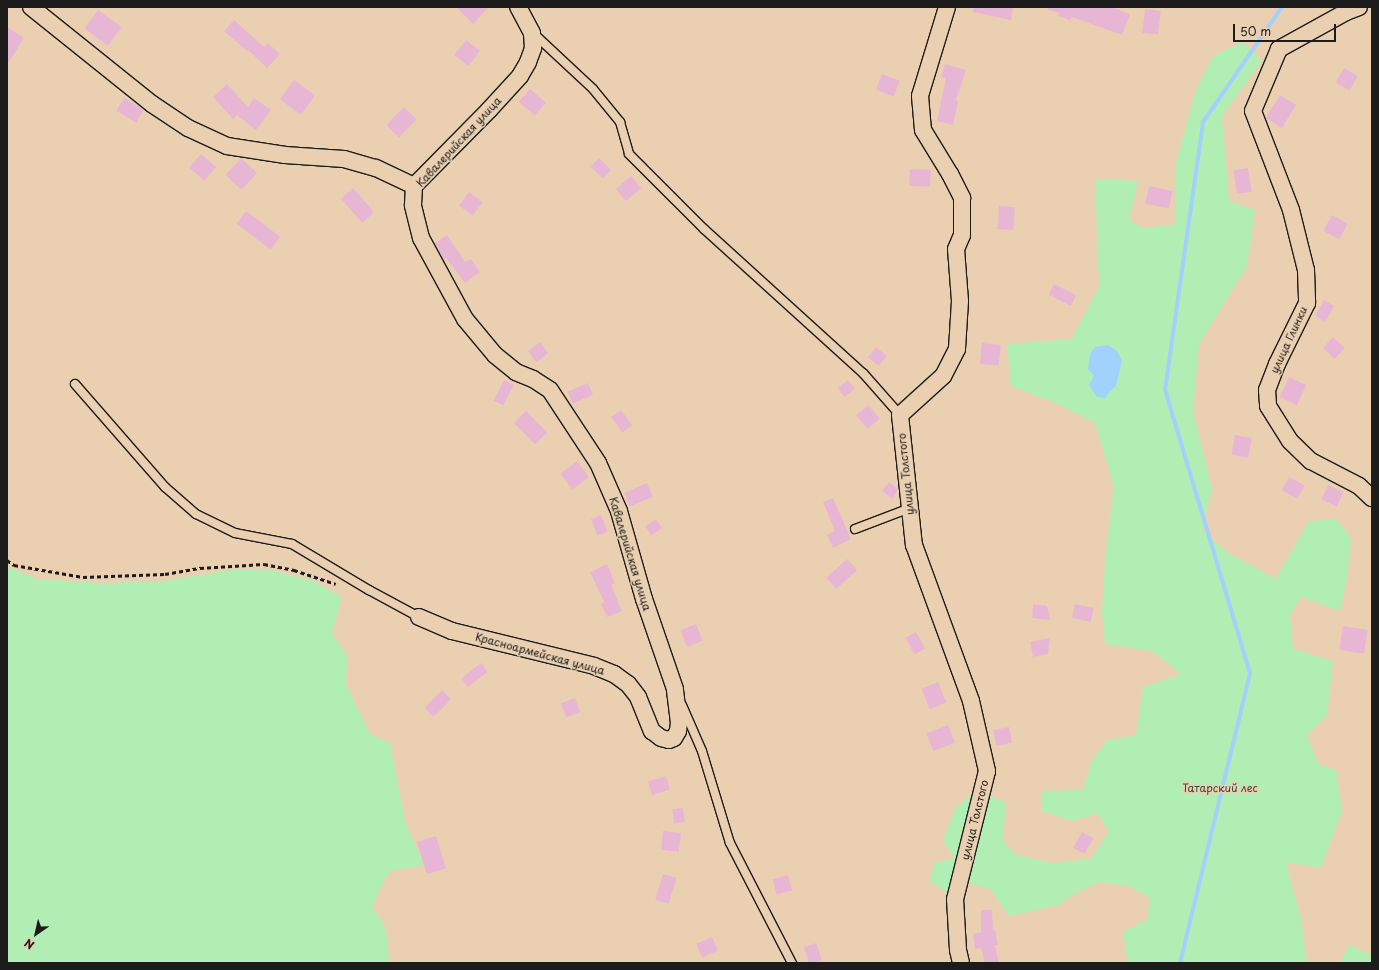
<!DOCTYPE html>
<meta charset="utf-8">
<style>
body{margin:0}
#map{position:relative;width:1379px;height:970px;overflow:hidden;background:#ead0b1;font-family:"Playpen Sans",sans-serif}
div>[style]{position:absolute}
[style*='--x']{left:calc(var(--x)*1px);top:calc(var(--y)*1px);width:calc(var(--w)*1px);rotate:calc(var(--a)*1deg)}
.green>*{inset:0;background:#b0eeb4}
.water>*{inset:0;background:#a1d2fe}
.stream>*{height:4px;margin:-2px;padding:0 2px;transform-origin:2px;border-radius:2px;background:#a1d2fe}
.building>*{inset:0;background:#e8b6d5;transform-origin:0 0}
.path>*{height:2.5px;margin-top:-1.25px;transform-origin:0;background:repeating-linear-gradient(90deg,#1c1c1c 0 4px,transparent 0 7px)}
.roads{filter:drop-shadow(1px 0 #1c1c1c) drop-shadow(-1px 0 #1c1c1c) drop-shadow(0 1px #1c1c1c) drop-shadow(0 -1px #1c1c1c)}
.lane>*{height:8px;margin:-4px;padding:0 4px;transform-origin:4px;border-radius:4px;background:#ead0b1}
.street>*{height:16px;margin:-8px;padding:0 8px;transform-origin:8px;border-radius:8px;background:#ead0b1}
span{translate:-50% -50%;white-space:nowrap;text-align:center;line-height:1.15;-webkit-text-stroke:3px #ead0b1;paint-order:stroke}
.street-label{font-size:11px;color:#1c1c1c}
.park-label{font-size:11px;color:#3a463a}
.frame{position:absolute;inset:0;border:8px solid #1c1c1c;pointer-events:none}
.north{position:absolute;left:16px;top:914px;width:40px;height:40px;-webkit-text-stroke:3px #ead0b1;paint-order:stroke;rotate:214deg;font-size:11px;font-weight:700;line-height:16px;text-align:center;color:#1c1c1c}
.north::after{content:'';display:block;margin:auto;width:14px;height:18px;background:#1c1c1c;clip-path:polygon(50% 0,100% 100%,50% 72%,0 100%)}
.scale{position:absolute;left:1233px;top:24px;width:103px;height:18px;box-sizing:border-box;border:2px solid #1c1c1c;border-top:0;padding-left:5px;font-size:12px;line-height:14px;white-space:nowrap;color:#1c1c1c;-webkit-text-stroke:3px #ead0b1;paint-order:stroke}
</style>
<div id="map">
<div class="green">
<i style="clip-path:polygon(1242px 42px,1262px 61px,1222px 116px,1229px 201px,1255px 210px,1247px 266px,1199px 344px,1193px 411px,1212px 489px,1202px 530px,1228px 553px,1276px 579px,1308px 522px,1335px 518px,1351px 538px,1347px 579px,1340px 611px,1301px 597px,1290px 615px,1293px 649px,1333px 661px,1327px 715px,1307px 735px,1318px 764px,1336px 770px,1342px 811px,1321px 868px,1286px 862px,1301px 919px,1307px 963px,1128px 963px,1123px 932px,1148px 919px,1149px 897px,1129px 886px,1100px 882px,1079px 891px,1058px 905px,1009px 916px,990px 889px,968px 883px,961px 904px,930px 881px,934px 863px,954px 858px,943px 841px,954px 810px,977px 789px,1006px 803px,1003px 840px,1014px 854px,1053px 863px,1091px 859px,1109px 831px,1097px 813px,1073px 821px,1041px 811px,1042px 791px,1083px 790px,1091px 762px,1107px 740px,1136px 735px,1143px 687px,1181px 674px,1152px 651px,1105px 644px,1102px 611px,1106px 549px,1114px 487px,1095px 423px,1051px 401px,1011px 386px,1007px 344px,1072px 339px,1099px 286px,1095px 179px,1138px 181px,1129px 220px,1142px 228px,1176px 224px,1175px 166px,1195px 93px,1213px 56px)"></i>
<i style="clip-path:polygon(7px 566px,37px 579px,102px 583px,162px 581px,231px 570px,267px 569px,314px 581px,342px 597px,332px 634px,347px 655px,346px 684px,370px 734px,390px 743px,405px 821px,424px 865px,390px 871px,383px 882px,372px 907px,384px 925px,388px 942px,389px 963px,7px 963px)"></i>
<i style="clip-path:polygon(1349px 945px,1372px 955px,1372px 963px,1340px 963px)"></i>
</div>
<div class="water">
<i style="clip-path:polygon(1108px 345px,1117px 351px,1122px 361px,1116px 386px,1109px 392px,1105px 399px,1096px 396px,1089px 385px,1094px 375px,1088px 369px,1090px 354px,1095px 347px)"></i>
</div>
<div class="stream">
<i style="--x:1180;--y:963;--w:298;--a:-76.4"></i>
<i style="--x:1250;--y:673;--w:295;--a:-106.7"></i>
<i style="--x:1165;--y:390;--w:271;--a:-81.9"></i>
<i style="--x:1203;--y:122;--w:140;--a:-55.5"></i>
</div>
<div class="building">
<i style="clip-path:polygon(456px 7px,489px 7px,473px 24px)"></i>
<i style="clip-path:polygon(974px 7px,1013px 7px,1011px 20px,973px 12px)"></i>
<i style="clip-path:polygon(1048px 7px,1111px 7px,1130px 14px,1122px 35px,1072px 17px,1070px 20px,1058px 16px,1059px 13px,1048px 10px)"></i>
<i style="left:1145px;top:9px;width:16px;height:24px;rotate:7deg"></i>
<i style="left:98px;top:10px;width:29px;height:23px;rotate:36deg"></i>
<i style="clip-path:polygon(234px 20px,264px 47px,268px 43px,280px 54px,267px 68px,248px 50px,247px 51px,224px 31px)"></i>
<i style="clip-path:polygon(7px 27px,24px 38px,7px 65px)"></i>
<i style="left:466px;top:40px;width:18px;height:19px;rotate:38deg"></i>
<i style="clip-path:polygon(945px 64px,966px 70px,956px 100px,958px 101px,953px 125px,937px 121px,946px 78px,941px 77px)"></i>
<i style="left:1344px;top:68px;width:16px;height:17px;rotate:30deg"></i>
<i style="left:882px;top:74px;width:19px;height:17px;rotate:21deg"></i>
<i style="left:294px;top:80px;width:26px;height:24px;rotate:36deg"></i>
<i style="clip-path:polygon(227px 84px,248px 107px,254px 98px,271px 110px,256px 130px,237px 115px,233px 119px,213px 97px)"></i>
<i style="left:530px;top:89px;width:21px;height:17px;rotate:41deg"></i>
<i style="left:1280px;top:95px;width:19px;height:27px;rotate:32deg"></i>
<i style="left:124px;top:98px;width:23px;height:15px;rotate:31deg"></i>
<i style="left:404px;top:107px;width:18px;height:25px;rotate:45deg"></i>
<i style="left:201px;top:154px;width:20px;height:18px;rotate:41deg"></i>
<i style="left:241px;top:158px;width:22px;height:23px;rotate:43deg"></i>
<i style="left:599px;top:158px;width:17px;height:12px;rotate:45deg"></i>
<i style="left:1248px;top:168px;width:24px;height:15px;rotate:81deg"></i>
<i style="left:910px;top:169px;width:21px;height:17px;rotate:3deg"></i>
<i style="left:631px;top:176px;width:16px;height:20px;rotate:50deg"></i>
<i style="left:1149px;top:186px;width:24px;height:18px;rotate:12deg"></i>
<i style="left:353px;top:188px;width:32px;height:16px;rotate:49deg"></i>
<i style="left:469px;top:192px;width:17px;height:17px;rotate:36deg"></i>
<i style="left:999px;top:206px;width:16px;height:23px;rotate:4deg"></i>
<i style="left:246px;top:211px;width:43px;height:16px;rotate:37deg"></i>
<i style="left:1332px;top:215px;width:18px;height:18px;rotate:29deg"></i>
<i style="clip-path:polygon(447px 235px,465px 262px,471px 259px,480px 272px,465px 283px,446px 258px,444px 260px,435px 243px)"></i>
<i style="left:1054px;top:284px;width:25px;height:12px;rotate:27deg"></i>
<i style="left:1324px;top:300px;width:12px;height:18px;rotate:31deg"></i>
<i style="left:1333px;top:337px;width:16px;height:15px;rotate:43deg"></i>
<i style="left:540px;top:342px;width:14px;height:15px;rotate:54deg"></i>
<i style="left:982px;top:343px;width:19px;height:21px;rotate:6deg"></i>
<i style="left:876px;top:347px;width:14px;height:13px;rotate:39deg"></i>
<i style="left:1289px;top:377px;width:19px;height:22px;rotate:25deg"></i>
<i style="left:504px;top:380px;width:11px;height:23px;rotate:27deg"></i>
<i style="left:848px;top:380px;width:11px;height:13px;rotate:52deg"></i>
<i style="left:588px;top:383px;width:13px;height:22px;rotate:67deg"></i>
<i style="left:868px;top:405px;width:18px;height:16px;rotate:49deg"></i>
<i style="left:621px;top:410px;width:19px;height:12px;rotate:54deg"></i>
<i style="left:526px;top:411px;width:30px;height:17px;rotate:45deg"></i>
<i style="left:1235px;top:435px;width:17px;height:20px;rotate:10deg"></i>
<i style="left:577px;top:461px;width:20px;height:21px;rotate:53deg"></i>
<i style="left:1289px;top:477px;width:18px;height:15px;rotate:29deg"></i>
<i style="clip-path:polygon(889px 482px,898px 489px,893px 499px,882px 491px)"></i>
<i style="left:647px;top:483px;width:15px;height:25px;rotate:67deg"></i>
<i style="left:1328px;top:485px;width:17px;height:16px;rotate:25deg"></i>
<i style="clip-path:polygon(833px 498px,851px 539px,833px 548px,827px 535px,835px 531px,823px 502px)"></i>
<i style="left:601px;top:515px;width:18px;height:11px;rotate:68deg"></i>
<i style="left:656px;top:519px;width:11px;height:13px;rotate:56deg"></i>
<i style="left:847px;top:559px;width:15px;height:28px;rotate:48deg"></i>
<i style="clip-path:polygon(607px 564px,615px 583px,611px 585px,622px 611px,607px 617px,601px 604px,604px 602px,590px 572px)"></i>
<i style="clip-path:polygon(1033px 604px,1047px 606px,1050px 620px,1032px 618px)"></i>
<i style="left:1075px;top:604px;width:19px;height:14px;rotate:12deg"></i>
<i style="left:696px;top:624px;width:18px;height:17px;rotate:68deg"></i>
<i style="left:1343px;top:626px;width:25px;height:24px;rotate:9deg"></i>
<i style="left:916px;top:632px;width:19px;height:12px;rotate:62deg"></i>
<i style="clip-path:polygon(1050px 638px,1048px 654px,1033px 657px,1030px 642px)"></i>
<i style="left:481px;top:663px;width:11px;height:25px;rotate:52deg"></i>
<i style="left:938px;top:682px;width:22px;height:18px;rotate:68deg"></i>
<i style="left:442px;top:690px;width:13px;height:25px;rotate:45deg"></i>
<i style="left:575px;top:698px;width:15px;height:15px;rotate:70deg"></i>
<i style="left:948px;top:725px;width:19px;height:23px;rotate:69deg"></i>
<i style="left:1009px;top:727px;width:16px;height:16px;rotate:79deg"></i>
<i style="left:666px;top:776px;width:14px;height:19px;rotate:73deg"></i>
<i style="left:683px;top:808px;width:14px;height:11px;rotate:82deg"></i>
<i style="left:663px;top:831px;width:18px;height:19px;rotate:6deg"></i>
<i style="left:1082px;top:832px;width:13px;height:18px;rotate:29deg"></i>
<i style="left:436px;top:836px;width:34px;height:20px;rotate:73deg"></i>
<i style="left:663px;top:874px;width:14px;height:27px;rotate:17deg"></i>
<i style="left:788px;top:875px;width:16px;height:16px;rotate:75deg"></i>
<i style="clip-path:polygon(981px 910px,992px 910px,993px 930px,995px 930px,998px 945px,995px 945px,999px 963px,985px 963px,981px 948px,975px 949px,973px 934px,981px 932px)"></i>
<i style="left:712px;top:937px;width:15px;height:17px;rotate:67deg"></i>
<i style="left:816px;top:943px;width:18px;height:13px;rotate:71deg"></i>
</div>
<div class="path">
<i style="--x:7;--y:560;--w:9;--a:36"></i>
<i style="--x:14;--y:565;--w:70;--a:9.9"></i>
<i style="--x:83;--y:577;--w:82;--a:-2.1"></i>
<i style="--x:165;--y:574;--w:36;--a:-10"></i>
<i style="--x:200;--y:568;--w:64;--a:-3.6"></i>
<i style="--x:264;--y:564;--w:31;--a:11"></i>
<i style="--x:294;--y:570;--w:44;--a:18.4"></i>
</div>
<div class="roads">
<div class="lane">
<i style="--x:533;--y:33;--w:82;--a:43"></i>
<i style="--x:593;--y:89;--w:43;--a:50.7"></i>
<i style="--x:620;--y:122;--w:33;--a:74"></i>
<i style="--x:629;--y:154;--w:106;--a:45"></i>
<i style="--x:704;--y:229;--w:215;--a:42.2"></i>
<i style="--x:863;--y:373;--w:56;--a:48.6"></i>
<i style="--x:75;--y:384;--w:137;--a:48.9"></i>
<i style="--x:165;--y:487;--w:41;--a:41.1"></i>
<i style="--x:196;--y:514;--w:43;--a:26"></i>
<i style="--x:235;--y:533;--w:58;--a:10.9"></i>
<i style="--x:292;--y:544;--w:90;--a:30.9"></i>
<i style="--x:369;--y:590;--w:57;--a:28.4"></i>
<i style="--x:855;--y:529;--w:59;--a:-20.9"></i>
<i style="--x:682;--y:705;--w:50;--a:66.5"></i>
<i style="--x:702;--y:751;--w:96;--a:73.1"></i>
<i style="--x:730;--y:843;--w:135;--a:62.7"></i>
</div>
<div class="street">
<i style="--x:31;--y:7;--w:155;--a:38.7"></i>
<i style="--x:152;--y:104;--w:43;--a:33.7"></i>
<i style="--x:188;--y:128;--w:43;--a:24.8"></i>
<i style="--x:227;--y:146;--w:59;--a:8.8"></i>
<i style="--x:285;--y:155;--w:59;--a:3.9"></i>
<i style="--x:344;--y:159;--w:33;--a:16"></i>
<i style="--x:376;--y:168;--w:42;--a:25.3"></i>
<i style="--x:947;--y:7;--w:93;--a:106.9"></i>
<i style="--x:920;--y:96;--w:34;--a:85"></i>
<i style="--x:923;--y:130;--w:52;--a:58.5"></i>
<i style="--x:950;--y:174;--w:27;--a:63"></i>
<i style="--x:962;--y:198;--w:37;--a:90"></i>
<i style="--x:962;--y:235;--w:15;--a:113"></i>
<i style="--x:956;--y:249;--w:52;--a:85.6"></i>
<i style="--x:960;--y:301;--w:48;--a:93.6"></i>
<i style="--x:957;--y:349;--w:30;--a:117"></i>
<i style="--x:943;--y:376;--w:58;--a:137.8"></i>
<i style="--x:900;--y:415;--w:131;--a:83.9"></i>
<i style="--x:914;--y:545;--w:166;--a:69.9"></i>
<i style="--x:971;--y:701;--w:72;--a:77.1"></i>
<i style="--x:987;--y:771;--w:132;--a:104"></i>
<i style="--x:955;--y:899;--w:51;--a:86.6"></i>
<i style="--x:958;--y:950;--w:13;--a:77"></i>
<i style="--x:1359;--y:7;--w:14;--a:159"></i>
<i style="--x:1346;--y:12;--w:77;--a:151.1"></i>
<i style="--x:1279;--y:49;--w:67;--a:112.8"></i>
<i style="--x:1253;--y:111;--w:106;--a:69"></i>
<i style="--x:1291;--y:210;--w:62;--a:76"></i>
<i style="--x:1306;--y:270;--w:33;--a:88"></i>
<i style="--x:1307;--y:303;--w:68;--a:116.2"></i>
<i style="--x:1277;--y:364;--w:28;--a:111"></i>
<i style="--x:1267;--y:390;--w:16;--a:86"></i>
<i style="--x:1268;--y:406;--w:41;--a:57.8"></i>
<i style="--x:1290;--y:441;--w:29;--a:44"></i>
<i style="--x:1311;--y:461;--w:54;--a:27.5"></i>
<i style="--x:1359;--y:486;--w:18;--a:43"></i>
<i style="--x:419;--y:617;--w:36;--a:23"></i>
<i style="--x:452;--y:631;--w:146;--a:13.8"></i>
<i style="--x:594;--y:666;--w:22;--a:22"></i>
<i style="--x:614;--y:674;--w:17;--a:36"></i>
<i style="--x:628;--y:684;--w:16;--a:52"></i>
<i style="--x:638;--y:697;--w:37;--a:68"></i>
<i style="--x:652;--y:731;--w:11;--a:38"></i>
<i style="--x:661;--y:738;--w:8;--a:14"></i>
<i style="--x:669;--y:740;--w:5;--a:-22"></i>
<i style="--x:674;--y:738;--w:8;--a:-60"></i>
<i style="--x:678;--y:731;--w:8;--a:-83"></i>
<i style="--x:679;--y:723;--w:34;--a:-97"></i>
<i style="--x:675;--y:689;--w:95;--a:-109"></i>
<i style="--x:644;--y:599;--w:91;--a:-105.9"></i>
<i style="--x:619;--y:511;--w:52;--a:-113.6"></i>
<i style="--x:598;--y:463;--w:87;--a:-123.3"></i>
<i style="--x:550;--y:390;--w:20;--a:-147"></i>
<i style="--x:533;--y:379;--w:18;--a:-158"></i>
<i style="--x:516;--y:372;--w:27;--a:-141"></i>
<i style="--x:495;--y:355;--w:47;--a:-129.8"></i>
<i style="--x:465;--y:319;--w:92;--a:-118.5"></i>
<i style="--x:421;--y:238;--w:34;--a:-104"></i>
<i style="--x:413;--y:205;--w:19;--a:-87"></i>
<i style="--x:414;--y:186;--w:107;--a:-45.4"></i>
<i style="--x:489;--y:110;--w:46;--a:-47.6"></i>
<i style="--x:520;--y:76;--w:16;--a:-60"></i>
<i style="--x:528;--y:62;--w:15;--a:-70"></i>
<i style="--x:533;--y:48;--w:15;--a:-94"></i>
<i style="--x:532;--y:33;--w:30;--a:-118"></i>
</div>
</div>
<div class="street-label">
<span style="left:459px;top:142px;rotate:-47deg">Кавалерийская улица</span>
<span style="left:1289px;top:340px;rotate:-65deg">улица Глинки</span>
<span style="left:906px;top:474px;rotate:-96deg">улица Толстого</span>
<span style="left:630px;top:554px;rotate:73deg">Кавалерийская улица</span>
<span style="left:540px;top:654px;rotate:15deg">Красноармейская улица</span>
<span style="left:975px;top:820px;rotate:-76deg">улица Толстого</span>
</div>
<div class="park-label">
<span style="left:1220px;top:788px">Татарский лес</span>
</div>
<div class="frame"></div>
<div class="north">N</div>
<div class="scale">50 m</div>
</div>
